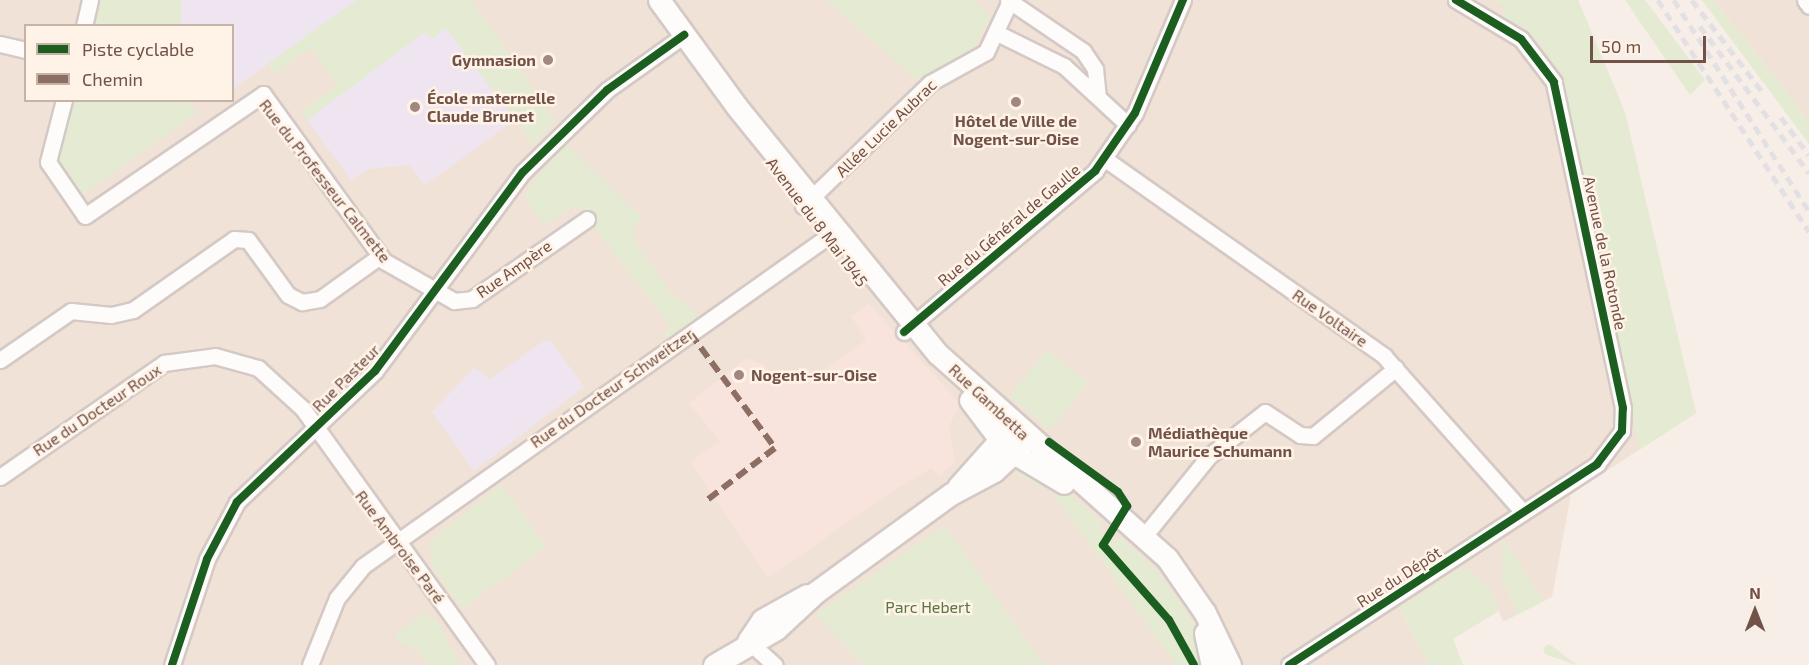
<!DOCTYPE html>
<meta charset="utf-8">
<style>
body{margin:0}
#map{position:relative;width:1809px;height:665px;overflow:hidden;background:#f6eee7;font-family:"Exo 2",sans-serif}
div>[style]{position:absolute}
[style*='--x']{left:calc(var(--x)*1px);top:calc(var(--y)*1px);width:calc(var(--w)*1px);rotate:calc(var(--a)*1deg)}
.residential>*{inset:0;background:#f1e2d7}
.commercial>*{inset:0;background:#f9e3dd}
.education>*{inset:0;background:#efe5f0}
.green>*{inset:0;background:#e4ebd2;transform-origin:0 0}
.roads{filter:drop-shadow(2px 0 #d4c9c5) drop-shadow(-2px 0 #d4c9c5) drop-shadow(0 2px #d4c9c5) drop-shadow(0 -2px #d4c9c5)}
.street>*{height:15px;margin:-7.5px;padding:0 7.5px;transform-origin:7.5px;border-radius:7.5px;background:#fefcfb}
.secondary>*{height:21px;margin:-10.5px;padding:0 10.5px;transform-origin:10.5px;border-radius:10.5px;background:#fefcfb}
.rail>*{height:4.5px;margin-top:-2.25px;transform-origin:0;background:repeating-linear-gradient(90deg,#e3e0e3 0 9px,transparent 0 15px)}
.quiet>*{height:6px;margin-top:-3px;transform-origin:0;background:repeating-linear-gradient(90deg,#8d6e63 0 12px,transparent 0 18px)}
.cycleway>*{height:8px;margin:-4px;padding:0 4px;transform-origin:4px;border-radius:4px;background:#1b5e20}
.dots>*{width:16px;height:16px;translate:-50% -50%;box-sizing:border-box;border:3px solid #fff2e6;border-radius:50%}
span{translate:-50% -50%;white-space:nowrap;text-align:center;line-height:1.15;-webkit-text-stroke:5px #fff2e6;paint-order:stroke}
.poi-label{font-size:16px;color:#725148;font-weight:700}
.right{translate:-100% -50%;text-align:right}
.left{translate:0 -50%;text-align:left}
.street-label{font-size:16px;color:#725148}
.park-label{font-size:16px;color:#597841}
.legend{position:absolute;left:24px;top:24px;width:210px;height:78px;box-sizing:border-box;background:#fff2e6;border:2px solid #c7b2a7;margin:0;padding:8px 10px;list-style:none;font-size:18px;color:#725148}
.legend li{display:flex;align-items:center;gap:12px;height:30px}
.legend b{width:30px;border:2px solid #c7b2a7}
.north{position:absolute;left:1725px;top:581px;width:60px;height:60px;-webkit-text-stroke:4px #fff2e6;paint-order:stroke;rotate:0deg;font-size:16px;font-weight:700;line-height:24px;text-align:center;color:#725148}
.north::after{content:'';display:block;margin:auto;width:21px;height:27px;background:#725148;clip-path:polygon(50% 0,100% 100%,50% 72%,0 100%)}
.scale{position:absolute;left:1590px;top:36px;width:116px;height:27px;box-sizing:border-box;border:3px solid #725148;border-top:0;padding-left:8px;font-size:18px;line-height:21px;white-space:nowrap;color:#725148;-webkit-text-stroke:4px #fff2e6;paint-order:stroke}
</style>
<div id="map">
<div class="residential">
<i style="clip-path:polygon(evenodd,0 0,1566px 0,1628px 131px,1696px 413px,1571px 494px,1552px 597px,1503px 622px,1491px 589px,1399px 608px,1430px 665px,0 665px,0 0,26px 26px,232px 26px,232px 100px,26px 100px,26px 26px)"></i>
<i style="clip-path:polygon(1714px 0,1809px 0,1809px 123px,1776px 78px)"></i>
</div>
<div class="commercial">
<i style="clip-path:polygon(869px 304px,960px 404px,949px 426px,955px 462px,939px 477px,931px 468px,882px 498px,768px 578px,690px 462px,720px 442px,689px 403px,748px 358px,764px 365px,779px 385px,801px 368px,810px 380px,866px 340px,851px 316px)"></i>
</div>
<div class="education">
<i style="clip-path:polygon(181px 0,357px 0,233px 89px,232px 26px,179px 26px)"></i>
<i style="clip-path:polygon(446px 27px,515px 120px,425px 185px,409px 165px,369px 169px,351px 180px,307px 120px,425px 31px)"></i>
<i style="clip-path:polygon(545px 340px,552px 342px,584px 387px,474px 471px,432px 412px,474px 368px,490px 379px)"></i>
</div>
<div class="green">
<i style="left:97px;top:0;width:84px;height:27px"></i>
<i style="clip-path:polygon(357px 0,472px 0,556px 121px,533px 145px,446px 28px,431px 39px,425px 32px,307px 120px,301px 111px,337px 85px,311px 48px,274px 74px,267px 64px)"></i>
<i style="clip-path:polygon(826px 0,974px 0,991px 18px,969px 54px,920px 83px)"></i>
<i style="clip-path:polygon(1493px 0,1578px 0,1625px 112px,1696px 413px,1639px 450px,1565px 89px,1542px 47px,1502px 18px,1507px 8px)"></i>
<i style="clip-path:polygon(1625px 0,1645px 0,1705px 80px,1690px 95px)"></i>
<i style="clip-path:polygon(1702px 0,1714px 0,1776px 78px,1809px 123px,1809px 144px)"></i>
<i style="clip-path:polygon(72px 101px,188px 101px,197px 113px,79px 197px,60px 170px,58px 158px)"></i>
<i style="clip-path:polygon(564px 142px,643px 219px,632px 227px,635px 241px,674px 297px,701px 316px,669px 338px,663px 333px,671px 327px,576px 204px,544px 226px,524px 196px)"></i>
<i style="left:1047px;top:350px;width:53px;height:60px;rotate:39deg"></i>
<i style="clip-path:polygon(1032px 470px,1059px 484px,1102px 521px,1098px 528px,1116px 542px,1121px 537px,1159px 573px,1202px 635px,1206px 665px,1176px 665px,1052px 492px,1012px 472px)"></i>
<i style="clip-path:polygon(501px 484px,546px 547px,462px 609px,432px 567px,429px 542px)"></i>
<i style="clip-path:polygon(944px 526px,1035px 651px,1046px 665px,864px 665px,816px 614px)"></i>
<i style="clip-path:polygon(1502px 538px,1544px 601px,1517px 615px,1502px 578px)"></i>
<i style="clip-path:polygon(1463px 566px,1491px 589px,1499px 611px,1453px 639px,1463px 665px,1430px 665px,1399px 608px)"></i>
<i style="clip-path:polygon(424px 613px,437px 620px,460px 665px,430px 665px,417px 648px,396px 642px,395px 636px)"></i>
<i style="clip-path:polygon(1549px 644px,1576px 664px,1576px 665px,1545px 654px,1543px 648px)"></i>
</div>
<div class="roads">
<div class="street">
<i style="--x:1008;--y:0;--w:91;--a:34.2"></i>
<i style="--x:1083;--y:51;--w:22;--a:56"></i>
<i style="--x:1095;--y:69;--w:27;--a:84"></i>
<i style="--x:1805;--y:0;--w:7;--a:56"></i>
<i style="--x:84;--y:26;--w:27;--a:-77"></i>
<i style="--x:997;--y:33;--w:75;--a:26.2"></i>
<i style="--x:1064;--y:66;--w:87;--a:42.7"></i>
<i style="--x:0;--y:44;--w:27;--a:13"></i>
<i style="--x:64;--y:100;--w:64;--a:104.5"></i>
<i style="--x:48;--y:162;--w:65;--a:55.6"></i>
<i style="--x:85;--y:216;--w:216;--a:-34.4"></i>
<i style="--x:263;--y:94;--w:206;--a:54.1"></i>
<i style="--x:384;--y:261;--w:81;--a:29.7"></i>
<i style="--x:454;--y:301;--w:18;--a:-6"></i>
<i style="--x:472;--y:299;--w:140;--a:-34.8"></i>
<i style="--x:1105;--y:159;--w:342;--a:35.2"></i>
<i style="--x:1384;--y:356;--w:209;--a:48.3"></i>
<i style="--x:803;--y:206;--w:177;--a:-44.1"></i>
<i style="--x:930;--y:83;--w:64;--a:-29"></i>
<i style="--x:986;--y:52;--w:56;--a:-64.8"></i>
<i style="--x:904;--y:332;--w:250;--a:-40.1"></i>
<i style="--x:1095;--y:171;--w:70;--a:-55.4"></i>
<i style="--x:1135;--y:113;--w:123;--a:-67"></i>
<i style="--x:0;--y:360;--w:86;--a:-34.6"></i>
<i style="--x:71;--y:311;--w:40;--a:5.7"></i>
<i style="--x:111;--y:315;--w:23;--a:-13"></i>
<i style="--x:133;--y:310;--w:123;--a:-35.1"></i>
<i style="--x:234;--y:239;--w:14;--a:4"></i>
<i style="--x:248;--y:240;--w:68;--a:54"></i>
<i style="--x:288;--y:295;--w:16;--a:27"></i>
<i style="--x:302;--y:302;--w:18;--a:-9"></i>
<i style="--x:320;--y:299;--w:74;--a:-35.6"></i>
<i style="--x:0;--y:477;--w:200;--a:-34.8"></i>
<i style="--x:164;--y:363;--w:51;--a:-7.8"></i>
<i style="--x:215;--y:356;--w:45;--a:15.6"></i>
<i style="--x:258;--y:368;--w:61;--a:42.3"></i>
<i style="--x:303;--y:409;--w:315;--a:54.3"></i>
<i style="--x:1145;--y:535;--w:102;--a:-51"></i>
<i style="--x:1209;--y:456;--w:71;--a:-38.2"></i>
<i style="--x:1265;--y:412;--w:42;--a:33.3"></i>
<i style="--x:1300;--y:435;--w:13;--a:4"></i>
<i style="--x:1313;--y:436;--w:107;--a:-39.3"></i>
<i style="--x:748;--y:641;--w:36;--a:42"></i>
<i style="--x:172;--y:665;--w:112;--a:-71.7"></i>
<i style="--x:207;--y:559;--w:64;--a:-62.2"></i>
<i style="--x:237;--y:502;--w:190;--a:-43.5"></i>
<i style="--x:375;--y:371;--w:248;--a:-53.4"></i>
<i style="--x:523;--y:172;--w:117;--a:-44.3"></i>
<i style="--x:607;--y:90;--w:95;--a:-35.5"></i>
<i style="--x:310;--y:665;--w:72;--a:-68.1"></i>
<i style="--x:337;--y:598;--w:41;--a:-50.9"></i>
<i style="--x:363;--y:566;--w:569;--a:-35.34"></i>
<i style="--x:1289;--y:665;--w:368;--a:-33.1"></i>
<i style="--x:1597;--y:464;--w:41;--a:-52.9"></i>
<i style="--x:1622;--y:431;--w:23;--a:-88"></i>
<i style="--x:1623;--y:408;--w:333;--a:-102"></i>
<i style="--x:1554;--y:82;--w:54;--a:-127.5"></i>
<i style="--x:1521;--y:39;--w:76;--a:-149"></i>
</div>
<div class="secondary">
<i style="--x:659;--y:0;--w:132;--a:53.9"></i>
<i style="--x:737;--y:107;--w:318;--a:50.9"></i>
<i style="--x:938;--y:354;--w:307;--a:41.7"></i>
<i style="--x:1167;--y:558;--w:67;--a:55.4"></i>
<i style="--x:1205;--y:613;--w:58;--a:64.3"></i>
<i style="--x:970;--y:400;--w:61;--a:52.9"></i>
<i style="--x:1007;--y:449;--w:66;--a:30.8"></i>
<i style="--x:958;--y:487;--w:74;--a:-48.3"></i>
<i style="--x:1205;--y:633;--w:33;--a:78"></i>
<i style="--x:748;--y:641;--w:25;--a:-56"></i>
<i style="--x:762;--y:620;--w:51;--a:-29.1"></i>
<i style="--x:714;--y:665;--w:72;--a:-30.1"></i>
<i style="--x:776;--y:629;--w:54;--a:-42.8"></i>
<i style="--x:816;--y:592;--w:167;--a:-36"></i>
<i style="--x:951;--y:494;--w:49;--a:-28.1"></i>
<i style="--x:994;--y:471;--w:37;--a:-43"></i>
</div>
</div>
<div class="rail">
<i style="--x:1658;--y:0;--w:277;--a:56.9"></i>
<i style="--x:1674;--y:0;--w:250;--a:57.4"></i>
<i style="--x:1692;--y:0;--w:120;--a:52.5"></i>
<i style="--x:1700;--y:26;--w:183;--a:53.4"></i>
<i style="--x:1781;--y:117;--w:47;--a:53.6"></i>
</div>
<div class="quiet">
<i style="--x:690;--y:333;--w:143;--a:53.5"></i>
<i style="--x:775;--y:448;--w:87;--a:142.5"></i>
</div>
<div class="cycleway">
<i style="--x:904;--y:332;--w:250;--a:-40.1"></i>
<i style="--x:1095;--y:171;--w:70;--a:-55.4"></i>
<i style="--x:1135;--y:113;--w:123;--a:-67"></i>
<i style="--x:1049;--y:442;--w:85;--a:35.9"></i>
<i style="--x:1118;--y:492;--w:17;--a:57"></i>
<i style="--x:1127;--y:506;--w:46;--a:121.6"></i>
<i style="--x:1103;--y:545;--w:100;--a:48.7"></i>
<i style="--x:1169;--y:620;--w:51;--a:60.9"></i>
<i style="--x:172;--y:665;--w:112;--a:-71.7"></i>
<i style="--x:207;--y:559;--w:64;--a:-62.2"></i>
<i style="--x:237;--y:502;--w:190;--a:-43.5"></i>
<i style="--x:375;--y:371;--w:248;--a:-53.4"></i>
<i style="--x:523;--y:172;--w:117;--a:-44.3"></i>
<i style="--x:607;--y:90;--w:95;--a:-35.5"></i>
<i style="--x:1289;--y:665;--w:368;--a:-33.1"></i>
<i style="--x:1597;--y:464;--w:41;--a:-52.9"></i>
<i style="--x:1622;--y:431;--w:23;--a:-88"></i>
<i style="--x:1623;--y:408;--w:333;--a:-102"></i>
<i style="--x:1554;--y:82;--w:54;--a:-127.5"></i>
<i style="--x:1521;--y:39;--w:76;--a:-149"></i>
</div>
<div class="dots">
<i style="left:548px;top:60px;background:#a08880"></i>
<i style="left:1016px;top:102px;background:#a08880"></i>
<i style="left:415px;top:107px;background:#a08880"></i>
<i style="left:739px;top:375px;background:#a08880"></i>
<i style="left:1136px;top:442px;background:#a08880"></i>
</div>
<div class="poi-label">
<span class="right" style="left:536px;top:60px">Gymnasion</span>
<span class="left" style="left:427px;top:107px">École maternelle<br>Claude Brunet</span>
<span style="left:1016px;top:130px">Hôtel de Ville de<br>Nogent-sur-Oise</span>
<span class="left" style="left:751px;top:375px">Nogent-sur-Oise</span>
<span class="left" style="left:1148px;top:442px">Médiathèque<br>Maurice Schumann</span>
</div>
<div class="street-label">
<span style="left:886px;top:128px;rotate:-44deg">Allée Lucie Aubrac</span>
<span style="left:325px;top:181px;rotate:52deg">Rue du Professeur Calmette</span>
<span style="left:817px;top:222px;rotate:53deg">Avenue du 8 Mai 1945</span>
<span style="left:1009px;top:225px;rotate:-40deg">Rue du Général de Gaulle</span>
<span style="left:1605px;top:253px;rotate:78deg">Avenue de la Rotonde</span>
<span style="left:514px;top:269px;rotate:-35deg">Rue Ampère</span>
<span style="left:1330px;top:318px;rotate:35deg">Rue Voltaire</span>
<span style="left:346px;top:378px;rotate:-45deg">Rue Pasteur</span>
<span style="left:612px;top:388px;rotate:-35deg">Rue du Docteur Schweitzer</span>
<span style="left:989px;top:402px;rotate:43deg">Rue Gambetta</span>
<span style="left:97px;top:410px;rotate:-34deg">Rue du Docteur Roux</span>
<span style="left:400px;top:547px;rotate:53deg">Rue Ambroise Paré</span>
<span style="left:1399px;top:577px;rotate:-33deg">Rue du Dépôt</span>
</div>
<div class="park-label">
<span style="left:928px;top:607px">Parc Hebert</span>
</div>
<ul class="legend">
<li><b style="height:8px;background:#1b5e20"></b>Piste cyclable</li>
<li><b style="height:8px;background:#8d6e63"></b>Chemin</li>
</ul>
<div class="north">N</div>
<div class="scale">50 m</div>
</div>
